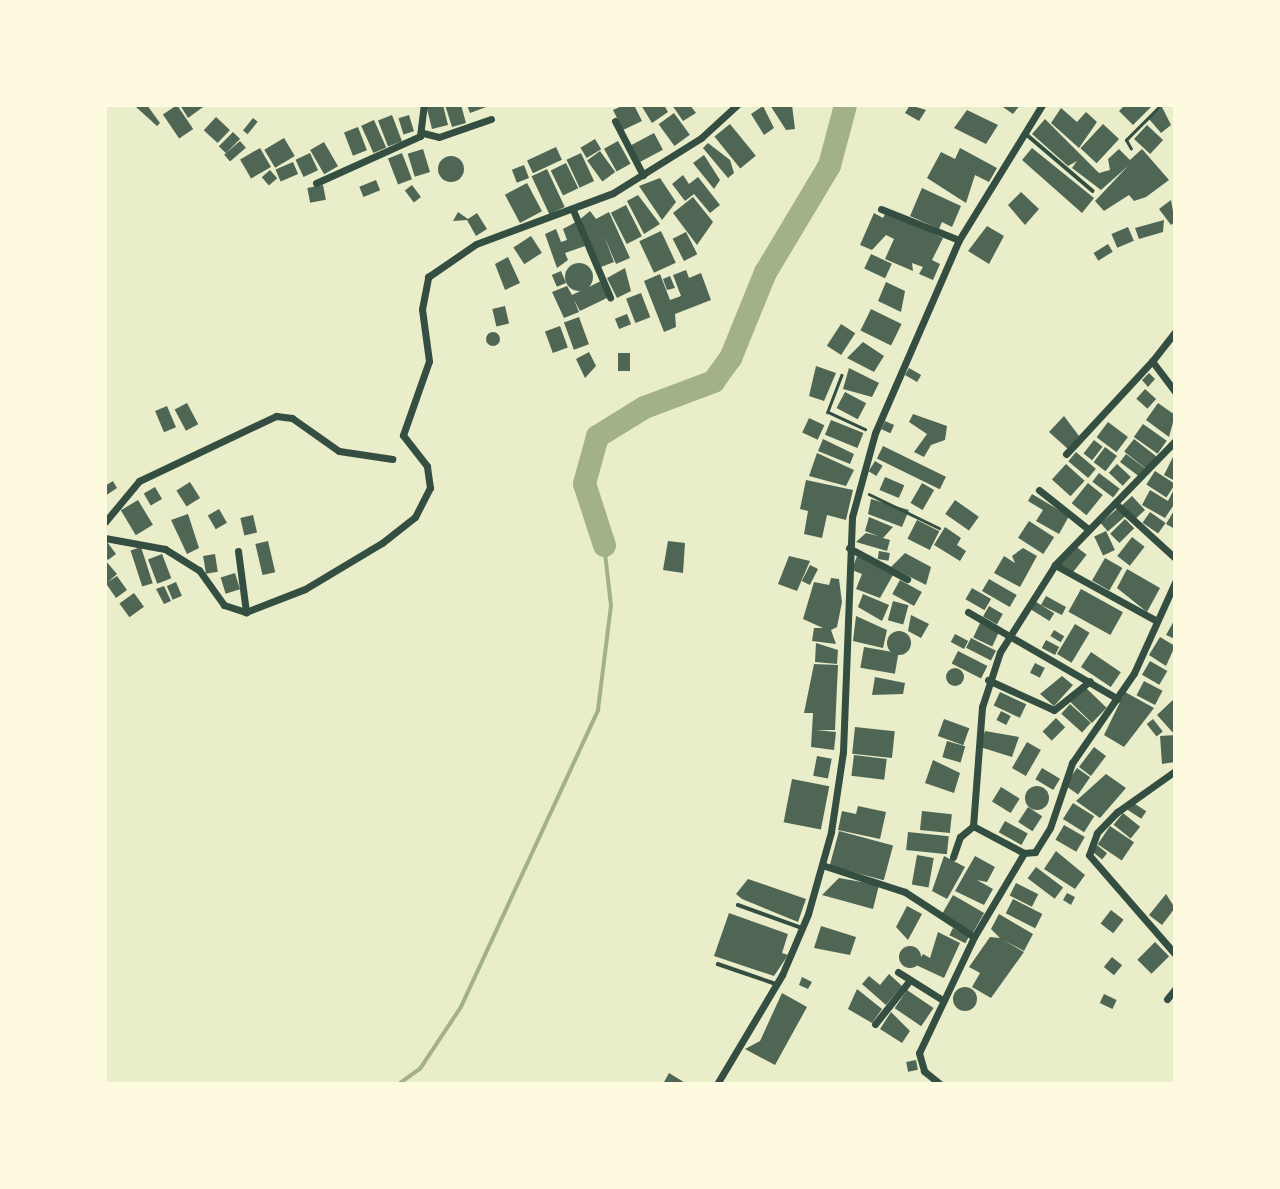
<!DOCTYPE html>
<style>
body{margin:0}
#map{position:relative;width:1280px;height:1189px;overflow:hidden;background:#e9edc9;font-family:Quicksand,sans-serif}
div>[style]{position:absolute}
[style*='--x']{left:calc(var(--x)*1px);top:calc(var(--y)*1px);width:calc(var(--w)*1px);rotate:calc(var(--a)*1deg)}
.stream>*{height:3.5px;margin:-1.75px;padding:0 1.75px;transform-origin:1.75px;border-radius:1.75px;background:#a3b18a}
.river>*{height:23px;margin:-11.5px;padding:0 11.5px;transform-origin:11.5px;border-radius:11.5px;background:#a3b18a}
.building>*{inset:0;background:#4f6655;transform-origin:0 0}
.round{border-radius:50%}
.path>*{height:2.5px;margin:-1.25px;padding:0 1.25px;transform-origin:1.25px;border-radius:1.25px;background:#344e41}
.service>*{height:3.5px;margin:-1.75px;padding:0 1.75px;transform-origin:1.75px;border-radius:1.75px;background:#344e41}
.minor>*{height:7px;margin:-3.5px;padding:0 3.5px;transform-origin:3.5px;border-radius:3.5px;background:#344e41}
span{translate:-50% -50%;white-space:nowrap;text-align:center;line-height:1.15;-webkit-text-stroke:7px #fefae0;paint-order:stroke}
.frame{position:absolute;inset:0;border:107px solid #fefae0;pointer-events:none}
</style>
<div id="map">
<div class="stream">
<i style="--x:399;--y:1084;--w:26;--a:-36"></i>
<i style="--x:420;--y:1069;--w:74;--a:-56.5"></i>
<i style="--x:461;--y:1007;--w:327;--a:-65.2"></i>
<i style="--x:598;--y:710;--w:105;--a:-82.9"></i>
<i style="--x:611;--y:606;--w:61;--a:-96.5"></i>
</div>
<div class="river">
<i style="--x:604;--y:545;--w:65;--a:-107.9"></i>
<i style="--x:584;--y:483;--w:49;--a:-74.5"></i>
<i style="--x:597;--y:436;--w:55;--a:-31.7"></i>
<i style="--x:644;--y:407;--w:74;--a:-20.6"></i>
<i style="--x:713;--y:381;--w:29;--a:-54"></i>
<i style="--x:730;--y:358;--w:93;--a:-67.9"></i>
<i style="--x:765;--y:272;--w:125;--a:-59.1"></i>
<i style="--x:829;--y:165;--w:62;--a:-75.1"></i>
</div>
<div class="building">
<i style="clip-path:polygon(147px 105px,160px 123px,157px 126px,136px 107px)"></i>
<i style="left:177px;top:105px;width:29px;height:17px;rotate:56deg"></i>
<i style="clip-path:polygon(180px 105px,202px 105px,203px 107px,188px 118px)"></i>
<i style="clip-path:polygon(426px 105px,443px 105px,448px 125px,432px 129px)"></i>
<i style="clip-path:polygon(445px 105px,461px 105px,466px 123px,452px 127px)"></i>
<i style="clip-path:polygon(467px 105px,485px 105px,486px 107px,470px 113px)"></i>
<i style="clip-path:polygon(624px 105px,634px 105px,642px 121px,623px 130px,613px 110px)"></i>
<i style="clip-path:polygon(641px 105px,664px 105px,668px 112px,652px 123px)"></i>
<i style="clip-path:polygon(672px 105px,690px 105px,696px 113px,683px 121px)"></i>
<i style="clip-path:polygon(770px 105px,792px 105px,795px 129px,786px 130px)"></i>
<i style="clip-path:polygon(910px 105px,926px 110px,919px 121px,905px 113px)"></i>
<i style="clip-path:polygon(1000px 105px,1020px 105px,1013px 114px)"></i>
<i style="clip-path:polygon(1125px 105px,1153px 105px,1133px 125px,1119px 111px)"></i>
<i style="clip-path:polygon(763px 106px,774px 128px,764px 135px,751px 114px)"></i>
<i style="clip-path:polygon(1162px 107px,1171px 125px,1161px 133px,1149px 119px)"></i>
<i style="clip-path:polygon(1061px 108px,1077px 122px,1086px 112px,1097px 122px,1079px 148px,1051px 123px)"></i>
<i style="clip-path:polygon(967px 110px,998px 125px,986px 144px,954px 128px)"></i>
<i style="left:674px;top:113px;width:27px;height:19px;rotate:54deg"></i>
<i style="left:392px;top:115px;width:28px;height:15px;rotate:69deg"></i>
<i style="left:409px;top:115px;width:17px;height:11px;rotate:73deg"></i>
<i style="left:216px;top:117px;width:19px;height:18px;rotate:43deg"></i>
<i style="left:253px;top:118px;width:6px;height:16px;rotate:39deg"></i>
<i style="clip-path:polygon(1045px 119px,1099px 173px,1110px 170px,1108px 159px,1119px 149px,1130px 160px,1142px 149px,1169px 180px,1146px 197px,1134px 201px,1129px 195px,1104px 211px,1095px 201px,1128px 166px,1101px 190px,1072px 168px,1077px 161px,1068px 166px,1032px 134px)"></i>
<i style="left:374px;top:120px;width:30px;height:14px;rotate:66deg"></i>
<i style="left:730px;top:124px;width:41px;height:20px;rotate:51deg"></i>
<i style="left:1103px;top:124px;width:22px;height:33px;rotate:43deg"></i>
<i style="left:1147px;top:125px;width:22px;height:19px;rotate:43deg"></i>
<i style="left:358px;top:127px;width:25px;height:15px;rotate:69deg"></i>
<i style="left:233px;top:132px;width:10px;height:20px;rotate:45deg"></i>
<i style="left:654px;top:133px;width:19px;height:26px;rotate:62deg"></i>
<i style="left:284px;top:138px;width:21px;height:23px;rotate:59deg"></i>
<i style="left:595px;top:139px;width:12px;height:17px;rotate:59deg"></i>
<i style="left:240px;top:141px;width:9px;height:21px;rotate:49deg"></i>
<i style="left:618px;top:141px;width:26px;height:16px;rotate:61deg"></i>
<i style="left:324px;top:142px;width:28px;height:16px;rotate:60deg"></i>
<i style="clip-path:polygon(708px 143px,730px 160px,734px 173px,728px 178px,703px 148px)"></i>
<i style="left:556px;top:147px;width:14px;height:32px;rotate:65deg"></i>
<i style="left:260px;top:148px;width:22px;height:23px;rotate:60deg"></i>
<i style="clip-path:polygon(960px 148px,997px 168px,989px 182px,975px 175px,966px 203px,927px 178px,941px 152px,955px 159px)"></i>
<i style="clip-path:polygon(1032px 148px,1094px 198px,1082px 213px,1022px 160px)"></i>
<i style="left:423px;top:149px;width:24px;height:16px;rotate:73deg"></i>
<i style="left:600px;top:151px;width:26px;height:16px;rotate:54deg"></i>
<i style="left:310px;top:153px;width:19px;height:16px;rotate:65deg"></i>
<i style="left:402px;top:153px;width:28px;height:15px;rotate:69deg"></i>
<i style="left:581px;top:153px;width:31px;height:16px;rotate:65deg"></i>
<i style="clip-path:polygon(704px 155px,720px 180px,714px 189px,693px 163px)"></i>
<i class="round" style="left:438px;top:156px;width:26px;height:26px"></i>
<i style="left:293px;top:162px;width:13px;height:19px;rotate:67deg"></i>
<i style="left:566px;top:163px;width:28px;height:17px;rotate:64deg"></i>
<i style="left:524px;top:165px;width:14px;height:13px;rotate:69deg"></i>
<i style="left:547px;top:169px;width:42px;height:17px;rotate:65deg"></i>
<i style="left:270px;top:170px;width:11px;height:11px;rotate:49deg"></i>
<i style="clip-path:polygon(683px 175px,689px 184px,698px 177px,720px 205px,710px 213px,694px 194px,685px 201px,672px 184px)"></i>
<i style="clip-path:polygon(660px 178px,676px 202px,662px 220px,639px 186px)"></i>
<i style="left:376px;top:180px;width:11px;height:18px;rotate:68deg"></i>
<i style="left:527px;top:183px;width:32px;height:25px;rotate:62deg"></i>
<i style="left:323px;top:185px;width:15px;height:16px;rotate:79deg"></i>
<i style="left:412px;top:185px;width:15px;height:9px;rotate:53deg"></i>
<i style="clip-path:polygon(922px 188px,961px 206px,952px 227px,942px 222px,939px 229px,910px 216px)"></i>
<i style="clip-path:polygon(1021px 192px,1039px 209px,1025px 225px,1008px 205px)"></i>
<i style="clip-path:polygon(638px 195px,660px 224px,644px 234px,627px 201px)"></i>
<i style="clip-path:polygon(693px 197px,713px 222px,697px 245px,673px 213px)"></i>
<i style="clip-path:polygon(1171px 200px,1175px 222px,1171px 225px,1159px 209px)"></i>
<i style="left:626px;top:205px;width:35px;height:17px;rotate:63deg"></i>
<i style="clip-path:polygon(590px 211px,596px 219px,609px 212px,630px 258px,616px 264px,604px 236px,614px 262px,601px 267px,595px 262px,578px 221px)"></i>
<i style="clip-path:polygon(458px 212px,468px 219px,477px 213px,487px 229px,476px 236px,467px 220px,453px 221px)"></i>
<i style="clip-path:polygon(886px 212px,943px 238px,932px 260px,940px 264px,933px 280px,919px 274px,923px 267px,912px 263px,913px 271px,885px 259px,894px 239px,886px 235px,872px 250px,860px 245px,874px 213px,883px 218px)"></i>
<i style="clip-path:polygon(1164px 220px,1163px 232px,1139px 239px,1135px 228px)"></i>
<i style="clip-path:polygon(576px 222px,585px 246px,565px 253px,568px 260px,557px 268px,545px 234px,556px 229px,561px 242px,567px 240px,563px 229px)"></i>
<i style="clip-path:polygon(987px 226px,1004px 236px,989px 264px,968px 251px)"></i>
<i style="left:1128px;top:227px;width:15px;height:18px;rotate:67deg"></i>
<i style="left:661px;top:231px;width:35px;height:24px;rotate:65deg"></i>
<i style="left:686px;top:232px;width:25px;height:15px;rotate:63deg"></i>
<i style="left:531px;top:236px;width:20px;height:21px;rotate:57deg"></i>
<i style="left:1108px;top:244px;width:9px;height:17px;rotate:58deg"></i>
<i style="left:871px;top:254px;width:23px;height:16px;rotate:25deg"></i>
<i style="clip-path:polygon(508px 257px,520px 283px,505px 290px,495px 264px)"></i>
<i class="round" style="left:565px;top:263px;width:28px;height:28px"></i>
<i style="clip-path:polygon(625px 268px,631px 291px,617px 298px,607px 278px)"></i>
<i style="clip-path:polygon(686px 270px,689px 278px,701px 273px,711px 300px,675px 314px,676px 327px,664px 332px,644px 281px,660px 274px,670px 300px,681px 296px,673px 275px)"></i>
<i style="left:561px;top:271px;width:13px;height:10px;rotate:67deg"></i>
<i style="clip-path:polygon(670px 276px,675px 288px,667px 290px,663px 279px)"></i>
<i style="clip-path:polygon(601px 281px,609px 297px,580px 311px,574px 300px,579px 312px,564px 318px,552px 292px,567px 286px,572px 295px)"></i>
<i style="clip-path:polygon(886px 282px,905px 291px,901px 312px,878px 301px)"></i>
<i style="left:641px;top:293px;width:26px;height:16px;rotate:69deg"></i>
<i style="left:505px;top:306px;width:18px;height:13px;rotate:77deg"></i>
<i style="left:871px;top:309px;width:34px;height:24px;rotate:26deg"></i>
<i style="left:627px;top:314px;width:11px;height:13px;rotate:68deg"></i>
<i style="left:579px;top:317px;width:29px;height:16px;rotate:70deg"></i>
<i style="left:841px;top:324px;width:17px;height:26px;rotate:33deg"></i>
<i style="left:560px;top:326px;width:23px;height:16px;rotate:70deg"></i>
<i class="round" style="left:486px;top:332px;width:14px;height:14px"></i>
<i style="clip-path:polygon(863px 342px,884px 356px,874px 372px,847px 358px)"></i>
<i style="clip-path:polygon(589px 352px,596px 366px,585px 378px,576px 359px)"></i>
<i style="left:618px;top:353px;width:12px;height:18px"></i>
<i style="clip-path:polygon(816px 366px,836px 373px,824px 401px,809px 396px)"></i>
<i style="clip-path:polygon(849px 368px,879px 383px,872px 397px,843px 389px)"></i>
<i style="left:909px;top:368px;width:14px;height:8px;rotate:30deg"></i>
<i style="clip-path:polygon(1149px 373px,1155px 379px,1148px 387px,1142px 380px)"></i>
<i style="left:1145px;top:389px;width:15px;height:13px;rotate:42deg"></i>
<i style="left:845px;top:392px;width:24px;height:18px;rotate:28deg"></i>
<i style="left:187px;top:403px;width:24px;height:14px;rotate:62deg"></i>
<i style="clip-path:polygon(1158px 403px,1175px 415px,1169px 437px,1146px 420px)"></i>
<i style="left:167px;top:406px;width:23px;height:13px;rotate:67deg"></i>
<i style="clip-path:polygon(913px 414px,947px 426px,945px 440px,931px 445px,924px 457px,914px 452px,927px 434px,909px 422px)"></i>
<i style="clip-path:polygon(1064px 416px,1079px 436px,1068px 449px,1049px 432px)"></i>
<i style="left:809px;top:418px;width:17px;height:16px;rotate:25deg"></i>
<i style="left:831px;top:420px;width:35px;height:16px;rotate:22deg"></i>
<i style="left:885px;top:421px;width:10px;height:9px;rotate:24deg"></i>
<i style="left:1108px;top:422px;width:25px;height:19px;rotate:37deg"></i>
<i style="left:1143px;top:424px;width:29px;height:16px;rotate:35deg"></i>
<i style="clip-path:polygon(823px 439px,854px 454px,850px 464px,818px 451px)"></i>
<i style="left:1134px;top:439px;width:29px;height:16px;rotate:38deg"></i>
<i style="left:1094px;top:440px;width:11px;height:17px;rotate:38deg"></i>
<i style="left:883px;top:446px;width:70px;height:14px;rotate:26deg"></i>
<i style="left:1105px;top:447px;width:15px;height:19px;rotate:37deg"></i>
<i style="left:1076px;top:452px;width:26px;height:12px;rotate:40deg"></i>
<i style="clip-path:polygon(817px 453px,854px 470px,846px 486px,809px 476px)"></i>
<i style="clip-path:polygon(1175px 453px,1175px 481px,1164px 475px)"></i>
<i style="left:1126px;top:454px;width:25px;height:10px;rotate:37deg"></i>
<i style="left:875px;top:461px;width:9px;height:12px;rotate:32deg"></i>
<i style="left:1066px;top:464px;width:25px;height:21px;rotate:42deg"></i>
<i style="left:1117px;top:464px;width:19px;height:12px;rotate:43deg"></i>
<i style="left:1155px;top:471px;width:24px;height:16px;rotate:33deg"></i>
<i style="left:1099px;top:473px;width:26px;height:11px;rotate:37deg"></i>
<i style="left:885px;top:477px;width:21px;height:14px;rotate:23deg"></i>
<i style="clip-path:polygon(806px 480px,853px 490px,846px 520px,827px 515px,822px 538px,804px 534px,808px 511px,800px 509px)"></i>
<i style="clip-path:polygon(113px 481px,117px 488px,105px 496px,105px 486px)"></i>
<i style="left:190px;top:482px;width:19px;height:16px;rotate:58deg"></i>
<i style="left:922px;top:483px;width:14px;height:23px;rotate:30deg"></i>
<i style="left:1088px;top:483px;width:19px;height:26px;rotate:39deg"></i>
<i style="left:155px;top:487px;width:14px;height:13px;rotate:60deg"></i>
<i style="clip-path:polygon(1175px 487px,1175px 503px,1165px 518px,1142px 505px,1150px 490px,1168px 501px)"></i>
<i style="clip-path:polygon(1032px 494px,1069px 516px,1059px 534px,1036px 521px,1043px 510px,1028px 501px)"></i>
<i style="left:1132px;top:496px;width:19px;height:17px;rotate:47deg"></i>
<i style="clip-path:polygon(871px 499px,909px 510px,902px 527px,868px 514px)"></i>
<i style="left:138px;top:500px;width:29px;height:20px;rotate:59deg"></i>
<i style="left:955px;top:500px;width:29px;height:17px;rotate:35deg"></i>
<i style="left:1118px;top:508px;width:11px;height:23px;rotate:49deg"></i>
<i style="left:219px;top:509px;width:16px;height:13px;rotate:60deg"></i>
<i style="clip-path:polygon(1175px 509px,1175px 529px,1166px 524px)"></i>
<i style="left:1150px;top:512px;width:19px;height:13px;rotate:35deg"></i>
<i style="clip-path:polygon(188px 514px,199px 548px,187px 554px,171px 520px)"></i>
<i style="left:253px;top:515px;width:18px;height:13px;rotate:77deg"></i>
<i style="clip-path:polygon(869px 517px,893px 527px,883px 538px,890px 540px,887px 551px,856px 542px,866px 533px,878px 536px,865px 531px)"></i>
<i style="left:1125px;top:519px;width:13px;height:21px;rotate:45deg"></i>
<i style="left:917px;top:520px;width:25px;height:21px;rotate:27deg"></i>
<i style="left:1029px;top:521px;width:30px;height:20px;rotate:33deg"></i>
<i style="clip-path:polygon(945px 527px,961px 538px,957px 545px,966px 551px,960px 561px,934px 545px)"></i>
<i style="left:1106px;top:531px;width:21px;height:13px;rotate:65deg"></i>
<i style="left:1132px;top:537px;width:16px;height:24px;rotate:38deg"></i>
<i style="clip-path:polygon(105px 539px,116px 554px,108px 560px,105px 556px)"></i>
<i style="left:268px;top:541px;width:32px;height:13px;rotate:77deg"></i>
<i style="clip-path:polygon(668px 541px,685px 543px,683px 573px,663px 570px)"></i>
<i style="left:1074px;top:545px;width:16px;height:24px;rotate:38deg"></i>
<i style="left:141px;top:547px;width:38px;height:11px;rotate:72deg"></i>
<i style="clip-path:polygon(1023px 548px,1037px 556px,1020px 587px,994px 573px,1004px 556px,1015px 563px,1012px 556px)"></i>
<i style="left:879px;top:551px;width:11px;height:8px;rotate:10deg"></i>
<i style="clip-path:polygon(905px 553px,931px 567px,926px 585px,891px 567px)"></i>
<i style="left:162px;top:554px;width:26px;height:15px;rotate:69deg"></i>
<i style="left:215px;top:554px;width:18px;height:12px;rotate:81deg"></i>
<i style="clip-path:polygon(789px 556px,810px 561px,797px 591px,778px 584px)"></i>
<i style="clip-path:polygon(857px 556px,893px 575px,880px 598px,856px 589px,862px 574px,852px 570px)"></i>
<i style="left:1105px;top:558px;width:20px;height:26px;rotate:30deg"></i>
<i style="clip-path:polygon(105px 560px,117px 574px,108px 582px,117px 576px,127px 590px,116px 598px,105px 582px)"></i>
<i style="left:810px;top:565px;width:9px;height:18px;rotate:27deg"></i>
<i style="clip-path:polygon(1127px 569px,1160px 588px,1147px 612px,1117px 588px)"></i>
<i style="left:235px;top:573px;width:17px;height:15px;rotate:73deg"></i>
<i style="clip-path:polygon(831px 578px,839px 579px,842px 602px,837px 627px,831px 630px,836px 644px,812px 641px,814px 628px,823px 628px,803px 619px,814px 582px,829px 585px)"></i>
<i style="left:989px;top:579px;width:32px;height:14px;rotate:30deg"></i>
<i style="left:900px;top:580px;width:25px;height:16px;rotate:29deg"></i>
<i style="left:176px;top:582px;width:15px;height:10px;rotate:67deg"></i>
<i style="clip-path:polygon(164px 586px,171px 601px,164px 604px,156px 589px)"></i>
<i style="left:972px;top:588px;width:22px;height:13px;rotate:30deg"></i>
<i style="left:1081px;top:589px;width:48px;height:26px;rotate:29deg"></i>
<i style="left:134px;top:593px;width:17px;height:18px;rotate:54deg"></i>
<i style="clip-path:polygon(863px 594px,889px 605px,882px 621px,858px 607px)"></i>
<i style="clip-path:polygon(1046px 596px,1066px 607px,1062px 615px,1041px 605px)"></i>
<i style="left:1033px;top:600px;width:25px;height:9px;rotate:32deg"></i>
<i style="left:893px;top:601px;width:16px;height:20px;rotate:15deg"></i>
<i style="left:989px;top:606px;width:16px;height:12px;rotate:30deg"></i>
<i style="clip-path:polygon(911px 615px,929px 624px,921px 638px,908px 631px)"></i>
<i style="clip-path:polygon(856px 616px,887px 630px,883px 648px,853px 641px)"></i>
<i style="clip-path:polygon(1175px 619px,1175px 639px,1166px 635px)"></i>
<i style="left:980px;top:623px;width:21px;height:16px;rotate:25deg"></i>
<i style="left:1075px;top:624px;width:17px;height:35px;rotate:31deg"></i>
<i style="left:1054px;top:630px;width:12px;height:7px;rotate:31deg"></i>
<i class="round" style="left:887px;top:631px;width:24px;height:24px"></i>
<i style="left:955px;top:634px;width:15px;height:9px;rotate:28deg"></i>
<i style="clip-path:polygon(1160px 637px,1175px 646px,1166px 666px,1149px 655px)"></i>
<i style="left:971px;top:638px;width:28px;height:11px;rotate:27deg"></i>
<i style="left:1046px;top:640px;width:15px;height:9px;rotate:28deg"></i>
<i style="clip-path:polygon(816px 643px,838px 650px,837px 664px,815px 662px)"></i>
<i style="left:864px;top:647px;width:35px;height:21px;rotate:10deg"></i>
<i style="left:958px;top:651px;width:33px;height:14px;rotate:27deg"></i>
<i style="left:1091px;top:652px;width:36px;height:18px;rotate:34deg"></i>
<i style="left:1150px;top:661px;width:20px;height:16px;rotate:30deg"></i>
<i style="left:1035px;top:663px;width:11px;height:11px;rotate:27deg"></i>
<i style="clip-path:polygon(814px 664px,838px 665px,835px 730px,816px 730px,836px 732px,834px 750px,811px 747px,813px 713px,804px 713px)"></i>
<i class="round" style="left:946px;top:668px;width:18px;height:18px"></i>
<i style="clip-path:polygon(1062px 676px,1073px 685px,1054px 706px,1040px 694px)"></i>
<i style="clip-path:polygon(875px 677px,905px 683px,903px 694px,872px 695px)"></i>
<i style="left:1144px;top:681px;width:21px;height:16px;rotate:28deg"></i>
<i style="left:1085px;top:687px;width:30px;height:21px;rotate:44deg"></i>
<i style="left:1000px;top:692px;width:29px;height:15px;rotate:25deg"></i>
<i style="clip-path:polygon(1125px 692px,1154px 708px,1124px 747px,1104px 735px)"></i>
<i style="clip-path:polygon(1175px 698px,1175px 762px,1162px 764px,1160px 736px,1175px 735px,1157px 715px)"></i>
<i style="left:1070px;top:704px;width:28px;height:13px;rotate:42deg"></i>
<i style="left:1001px;top:711px;width:11px;height:10px;rotate:27deg"></i>
<i style="left:1056px;top:718px;width:13px;height:19px;rotate:45deg"></i>
<i style="left:944px;top:719px;width:27px;height:18px;rotate:20deg"></i>
<i style="left:1153px;top:719px;width:16px;height:8px;rotate:52deg"></i>
<i style="left:855px;top:727px;width:40px;height:27px;rotate:6deg"></i>
<i style="clip-path:polygon(985px 731px,1019px 737px,1012px 757px,980px 747px)"></i>
<i style="left:947px;top:741px;width:19px;height:17px;rotate:16deg"></i>
<i style="left:1027px;top:742px;width:16px;height:30px;rotate:30deg"></i>
<i style="left:1094px;top:747px;width:15px;height:25px;rotate:37deg"></i>
<i style="left:854px;top:755px;width:33px;height:21px;rotate:7deg"></i>
<i style="left:817px;top:756px;width:15px;height:20px;rotate:11deg"></i>
<i style="clip-path:polygon(933px 760px,960px 773px,954px 793px,925px 783px)"></i>
<i style="left:1042px;top:768px;width:21px;height:13px;rotate:31deg"></i>
<i style="left:1077px;top:768px;width:16px;height:21px;rotate:35deg"></i>
<i style="clip-path:polygon(1106px 774px,1126px 788px,1100px 818px,1076px 801px)"></i>
<i style="left:792px;top:779px;width:38px;height:44px;rotate:11deg"></i>
<i class="round" style="left:1025px;top:786px;width:24px;height:24px"></i>
<i style="left:1001px;top:787px;width:22px;height:17px;rotate:32deg"></i>
<i style="left:1132px;top:802px;width:17px;height:9px;rotate:33deg"></i>
<i style="left:1073px;top:803px;width:25px;height:19px;rotate:32deg"></i>
<i style="clip-path:polygon(858px 806px,886px 812px,880px 839px,838px 830px,842px 811px,856px 814px)"></i>
<i style="left:1028px;top:807px;width:17px;height:18px;rotate:33deg"></i>
<i style="left:922px;top:811px;width:30px;height:19px;rotate:6deg"></i>
<i style="left:1123px;top:813px;width:22px;height:15px;rotate:39deg"></i>
<i style="left:1005px;top:821px;width:26px;height:13px;rotate:29deg"></i>
<i style="left:1064px;top:825px;width:24px;height:17px;rotate:30deg"></i>
<i style="left:1110px;top:826px;width:29px;height:22px;rotate:34deg"></i>
<i style="left:839px;top:831px;width:56px;height:36px;rotate:15deg"></i>
<i style="left:908px;top:832px;width:41px;height:18px;rotate:6deg"></i>
<i style="left:1097px;top:845px;width:13px;height:8px;rotate:39deg"></i>
<i style="clip-path:polygon(1056px 851px,1085px 875px,1075px 889px,1044px 869px)"></i>
<i style="left:917px;top:855px;width:17px;height:30px;rotate:10deg"></i>
<i style="clip-path:polygon(944px 856px,965px 867px,947px 899px,932px 891px)"></i>
<i style="clip-path:polygon(975px 856px,995px 867px,987px 882px,977px 880px,993px 889px,984px 905px,955px 891px)"></i>
<i style="left:1036px;top:867px;width:34px;height:14px;rotate:37deg"></i>
<i style="clip-path:polygon(839px 878px,879px 885px,873px 909px,822px 895px)"></i>
<i style="clip-path:polygon(748px 879px,806px 899px,798px 922px,742px 899px,736px 894px)"></i>
<i style="left:1016px;top:883px;width:25px;height:14px;rotate:27deg"></i>
<i style="clip-path:polygon(1067px 893px,1075px 897px,1071px 905px,1063px 900px)"></i>
<i style="clip-path:polygon(1166px 894px,1175px 908px,1162px 925px,1149px 915px)"></i>
<i style="left:953px;top:895px;width:36px;height:23px;rotate:30deg"></i>
<i style="left:1013px;top:899px;width:33px;height:16px;rotate:27deg"></i>
<i style="clip-path:polygon(907px 906px,922px 914px,908px 940px,896px 927px)"></i>
<i style="left:1111px;top:910px;width:16px;height:17px;rotate:38deg"></i>
<i style="clip-path:polygon(729px 913px,788px 934px,782px 953px,788px 955px,774px 976px,714px 956px)"></i>
<i style="clip-path:polygon(999px 914px,1033px 934px,1024px 951px,1003px 940px,1024px 952px,991px 998px,972px 987px,980px 973px,969px 967px,990px 937px,1000px 938px,991px 929px)"></i>
<i style="clip-path:polygon(821px 926px,856px 937px,850px 955px,814px 948px)"></i>
<i style="left:953px;top:928px;width:18px;height:8px;rotate:27deg"></i>
<i style="clip-path:polygon(938px 932px,960px 943px,944px 978px,916px 965px,923px 954px,930px 958px)"></i>
<i style="left:1155px;top:942px;width:20px;height:25px;rotate:45deg"></i>
<i class="round" style="left:899px;top:946px;width:22px;height:22px"></i>
<i style="left:1112px;top:957px;width:13px;height:13px;rotate:39deg"></i>
<i style="clip-path:polygon(889px 974px,902px 986px,886px 1005px,862px 984px,869px 976px,880px 985px)"></i>
<i style="clip-path:polygon(802px 977px,812px 982px,808px 989px,799px 985px)"></i>
<i class="round" style="left:953px;top:987px;width:24px;height:24px"></i>
<i style="clip-path:polygon(857px 989px,882px 1009px,872px 1023px,848px 1009px)"></i>
<i style="left:907px;top:990px;width:32px;height:22px;rotate:34deg"></i>
<i style="clip-path:polygon(782px 993px,807px 1007px,775px 1065px,745px 1049px,760px 1041px)"></i>
<i style="left:1104px;top:994px;width:14px;height:10px;rotate:25deg"></i>
<i style="clip-path:polygon(891px 1012px,910px 1031px,902px 1043px,880px 1029px)"></i>
<i style="left:916px;top:1060px;width:10px;height:10px;rotate:79deg"></i>
<i style="clip-path:polygon(669px 1073px,687px 1084px,663px 1084px)"></i>
</div>
<div class="path">
<i style="--x:1131;--y:149;--w:10;--a:-119"></i>
<i style="--x:1126;--y:140;--w:49;--a:-45"></i>
<i style="--x:842;--y:375;--w:40;--a:111"></i>
<i style="--x:828;--y:412;--w:41;--a:24.7"></i>
<i style="--x:869;--y:494;--w:78;--a:25.9"></i>
</div>
<div class="service">
<i style="--x:1025;--y:133;--w:89;--a:40.5"></i>
<i style="--x:738;--y:905;--w:68;--a:19.8"></i>
<i style="--x:718;--y:964;--w:61;--a:19"></i>
</div>
<div class="minor">
<i style="--x:615;--y:121;--w:61;--a:62.6"></i>
<i style="--x:423;--y:133;--w:16;--a:14"></i>
<i style="--x:439;--y:137;--w:55;--a:-19.1"></i>
<i style="--x:316;--y:183;--w:114;--a:-24.3"></i>
<i style="--x:420;--y:136;--w:31;--a:-83"></i>
<i style="--x:881;--y:209;--w:84;--a:21.7"></i>
<i style="--x:573;--y:210;--w:95;--a:67"></i>
<i style="--x:1175;--y:332;--w:37;--a:128"></i>
<i style="--x:1152;--y:361;--w:39;--a:53"></i>
<i style="--x:1175;--y:441;--w:173;--a:134.1"></i>
<i style="--x:1055;--y:565;--w:103;--a:122.3"></i>
<i style="--x:1000;--y:652;--w:58;--a:108.1"></i>
<i style="--x:982;--y:707;--w:119;--a:94.3"></i>
<i style="--x:973;--y:826;--w:58;--a:27.9"></i>
<i style="--x:1024;--y:853;--w:11;--a:-5"></i>
<i style="--x:1035;--y:852;--w:28;--a:-58"></i>
<i style="--x:1050;--y:828;--w:69;--a:-71.3"></i>
<i style="--x:1072;--y:763;--w:109;--a:-55.4"></i>
<i style="--x:1134;--y:673;--w:100;--a:-65.7"></i>
<i style="--x:1066;--y:454;--w:127;--a:-47.2"></i>
<i style="--x:1039;--y:490;--w:61;--a:38.4"></i>
<i style="--x:1115;--y:503;--w:81;--a:42.5"></i>
<i style="--x:105;--y:522;--w:53;--a:-50.3"></i>
<i style="--x:139;--y:481;--w:152;--a:-25.4"></i>
<i style="--x:276;--y:416;--w:16;--a:7"></i>
<i style="--x:292;--y:418;--w:57;--a:35.1"></i>
<i style="--x:339;--y:451;--w:54;--a:8.6"></i>
<i style="--x:105;--y:538;--w:61;--a:10.4"></i>
<i style="--x:165;--y:549;--w:40;--a:32"></i>
<i style="--x:199;--y:570;--w:43;--a:54.5"></i>
<i style="--x:224;--y:605;--w:23;--a:18"></i>
<i style="--x:246;--y:612;--w:63;--a:-21.3"></i>
<i style="--x:305;--y:589;--w:90;--a:-30.9"></i>
<i style="--x:382;--y:543;--w:42;--a:-38.2"></i>
<i style="--x:415;--y:517;--w:33;--a:-63"></i>
<i style="--x:430;--y:488;--w:22;--a:-98"></i>
<i style="--x:427;--y:466;--w:39;--a:-128"></i>
<i style="--x:403;--y:435;--w:78;--a:-70.6"></i>
<i style="--x:429;--y:361;--w:52;--a:-97.7"></i>
<i style="--x:422;--y:309;--w:33;--a:-79"></i>
<i style="--x:428;--y:277;--w:58;--a:-34.5"></i>
<i style="--x:476;--y:244;--w:146;--a:-20.4"></i>
<i style="--x:613;--y:193;--w:104;--a:-32"></i>
<i style="--x:701;--y:138;--w:49;--a:-42.5"></i>
<i style="--x:849;--y:548;--w:66;--a:28.1"></i>
<i style="--x:238;--y:551;--w:62;--a:82.5"></i>
<i style="--x:1055;--y:565;--w:114;--a:28.8"></i>
<i style="--x:968;--y:612;--w:173;--a:30.1"></i>
<i style="--x:988;--y:680;--w:72;--a:24.4"></i>
<i style="--x:1054;--y:710;--w:46;--a:-38.9"></i>
<i style="--x:1175;--y:771;--w:71;--a:144.7"></i>
<i style="--x:1117;--y:812;--w:29;--a:134"></i>
<i style="--x:1097;--y:833;--w:23;--a:110"></i>
<i style="--x:1089;--y:855;--w:131;--a:49"></i>
<i style="--x:953;--y:857;--w:21;--a:-71"></i>
<i style="--x:960;--y:837;--w:17;--a:-40"></i>
<i style="--x:822;--y:865;--w:87;--a:18"></i>
<i style="--x:905;--y:892;--w:82;--a:33.1"></i>
<i style="--x:974;--y:937;--w:128;--a:115.4"></i>
<i style="--x:919;--y:1053;--w:19;--a:74"></i>
<i style="--x:924;--y:1071;--w:21;--a:39"></i>
<i style="--x:974;--y:937;--w:98;--a:-59.2"></i>
<i style="--x:898;--y:972;--w:51;--a:32.1"></i>
<i style="--x:1167;--y:999;--w:13;--a:-51"></i>
<i style="--x:875;--y:1024;--w:56;--a:-51.5"></i>
<i style="--x:717;--y:1084;--w:127;--a:-59.2"></i>
<i style="--x:782;--y:975;--w:66;--a:-66.9"></i>
<i style="--x:808;--y:914;--w:85;--a:-74.3"></i>
<i style="--x:831;--y:832;--w:81;--a:-81.5"></i>
<i style="--x:843;--y:752;--w:235;--a:-87.8"></i>
<i style="--x:852;--y:517;--w:87;--a:-74.7"></i>
<i style="--x:875;--y:433;--w:210;--a:-66.5"></i>
<i style="--x:959;--y:240;--w:158;--a:-58.4"></i>
</div>
<div class="frame"></div>
</div>
